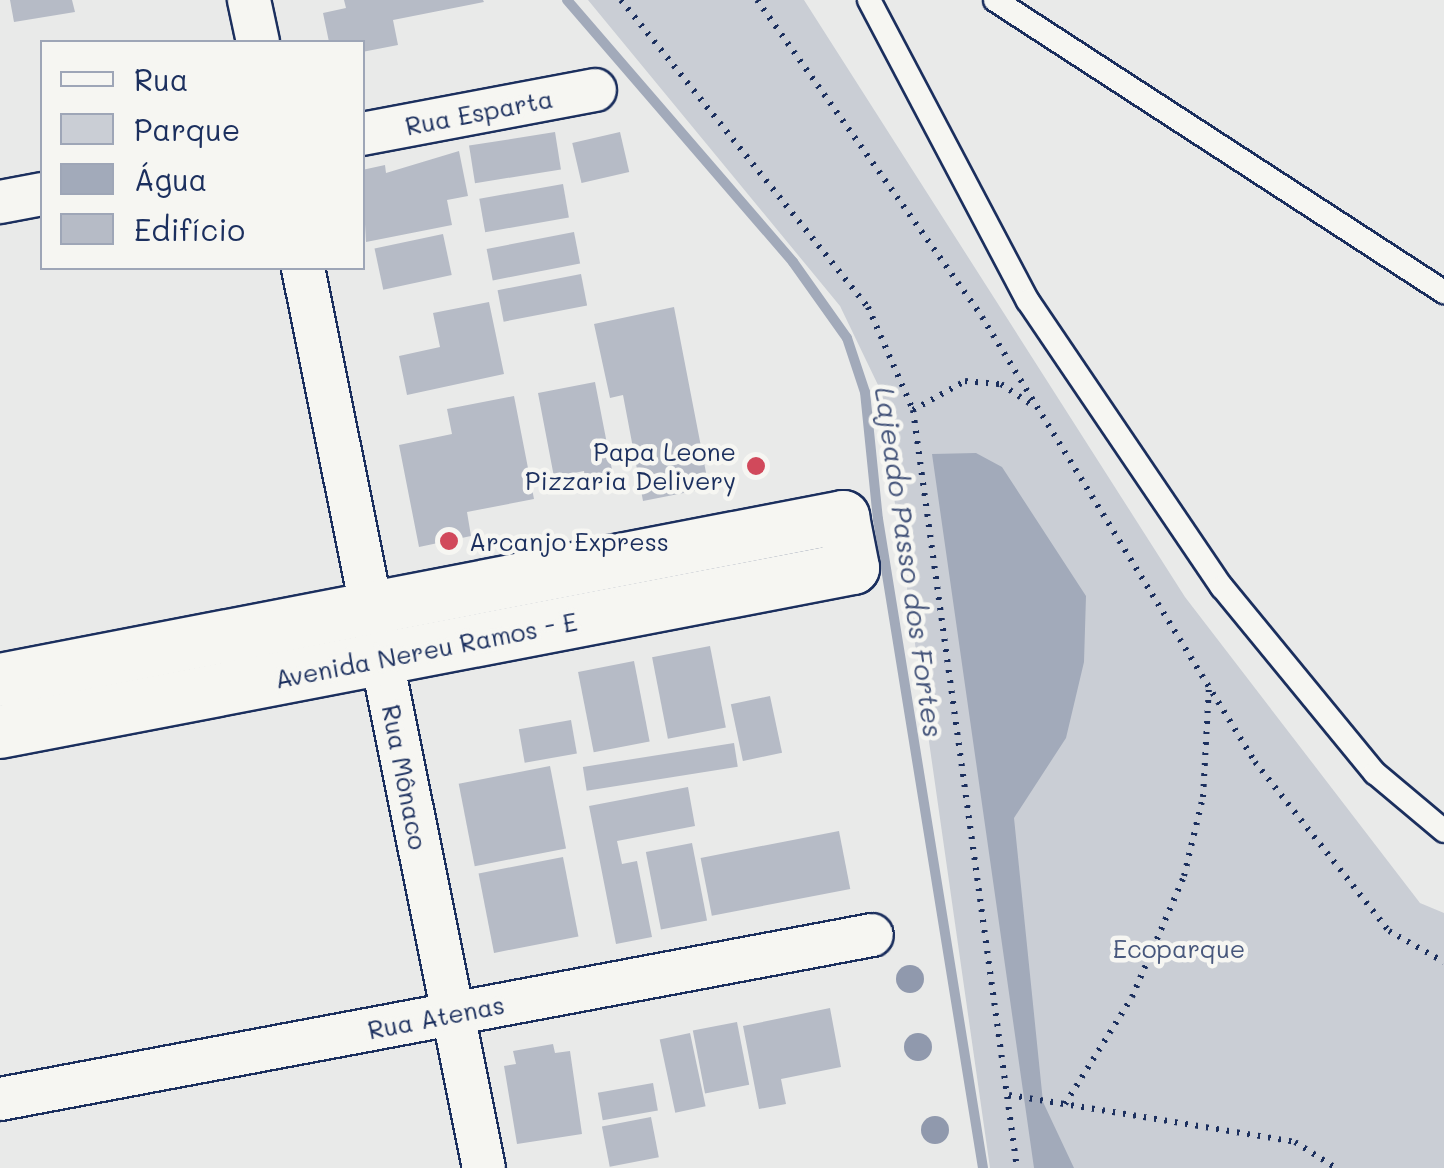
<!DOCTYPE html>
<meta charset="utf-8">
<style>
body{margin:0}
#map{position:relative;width:1444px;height:1168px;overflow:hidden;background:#e9eae9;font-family:Mali,sans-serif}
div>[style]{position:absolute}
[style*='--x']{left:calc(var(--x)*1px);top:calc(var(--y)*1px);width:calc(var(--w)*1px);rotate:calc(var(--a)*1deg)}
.green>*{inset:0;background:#caced5}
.water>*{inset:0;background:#a2aaba}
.stream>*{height:10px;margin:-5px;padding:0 5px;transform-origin:5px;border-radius:5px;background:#a2aaba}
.building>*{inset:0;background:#b6bbc6;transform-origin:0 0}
.path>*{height:6px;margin-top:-3px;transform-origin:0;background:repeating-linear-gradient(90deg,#1b2f5e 0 2.5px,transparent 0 10.5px)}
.roads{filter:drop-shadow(2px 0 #1b2f5e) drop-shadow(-2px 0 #1b2f5e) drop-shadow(0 2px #1b2f5e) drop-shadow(0 -2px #1b2f5e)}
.service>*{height:22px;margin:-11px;padding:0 11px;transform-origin:11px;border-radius:11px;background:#f6f6f2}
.minor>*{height:42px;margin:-21px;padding:0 21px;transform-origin:21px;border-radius:21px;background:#f6f6f2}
.tertiary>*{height:52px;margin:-26px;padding:0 26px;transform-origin:26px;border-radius:26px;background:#f6f6f2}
.trees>*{width:28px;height:28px;margin:-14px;border-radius:50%;background:#9099ad}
.dots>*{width:28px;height:28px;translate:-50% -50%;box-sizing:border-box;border:5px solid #f6f6f2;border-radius:50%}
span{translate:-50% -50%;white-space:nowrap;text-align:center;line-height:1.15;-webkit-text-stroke:9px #f6f6f2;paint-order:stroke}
.street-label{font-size:25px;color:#1b2f5e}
.poi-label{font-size:25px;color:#1b2f5e}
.right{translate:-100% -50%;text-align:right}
.left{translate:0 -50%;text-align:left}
.park-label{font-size:25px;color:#47577c}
.water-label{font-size:28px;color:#44547a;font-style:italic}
.legend{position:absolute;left:40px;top:40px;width:325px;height:230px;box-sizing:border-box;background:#f6f6f2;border:2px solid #9ea6b7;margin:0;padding:12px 18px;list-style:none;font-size:30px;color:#1b2f5e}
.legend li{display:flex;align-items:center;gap:20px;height:50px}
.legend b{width:50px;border:2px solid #9ea6b7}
</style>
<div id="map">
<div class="green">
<i style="clip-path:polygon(588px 0,804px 0,1185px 597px,1420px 903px,1444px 913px,1444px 1168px,990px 1168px,878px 385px,840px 306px)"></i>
</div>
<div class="water">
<i style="clip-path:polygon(976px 453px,1002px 467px,1086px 596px,1084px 662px,1066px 738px,1014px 818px,1043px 1102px,1074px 1168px,1034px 1168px,932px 454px)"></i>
</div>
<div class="stream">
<i style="--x:567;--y:0;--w:346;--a:49.2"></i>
<i style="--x:793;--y:262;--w:93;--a:54.6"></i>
<i style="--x:847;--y:338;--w:57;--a:71.6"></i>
<i style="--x:865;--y:392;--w:128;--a:84.2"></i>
<i style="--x:878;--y:519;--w:657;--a:80.81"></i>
</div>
<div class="building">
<i style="clip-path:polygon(10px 0,72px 0,75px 12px,14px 22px)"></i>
<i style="clip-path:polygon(344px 0,483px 0,484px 2px,393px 20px,398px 45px,362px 52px,362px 42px,329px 42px,323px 13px,346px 8px)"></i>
<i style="left:555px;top:132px;width:38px;height:87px;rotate:81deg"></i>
<i style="left:620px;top:132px;width:41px;height:49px;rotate:77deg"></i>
<i style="clip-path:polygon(459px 151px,468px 196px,447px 200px,452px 225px,366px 242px,362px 170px,385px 165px,386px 173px)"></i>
<i style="left:563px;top:184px;width:34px;height:85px;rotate:80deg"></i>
<i style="left:574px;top:232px;width:32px;height:89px;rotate:79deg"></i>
<i style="left:443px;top:234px;width:42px;height:70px;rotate:78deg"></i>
<i style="left:581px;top:274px;width:32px;height:85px;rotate:79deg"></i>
<i style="clip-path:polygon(489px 302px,504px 374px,407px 395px,399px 356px,440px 347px,433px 313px)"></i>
<i style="clip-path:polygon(674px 307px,709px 488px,643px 501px,623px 395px,610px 398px,594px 324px)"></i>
<i style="clip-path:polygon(595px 382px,614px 480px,586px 486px,584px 471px,554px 477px,538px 393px)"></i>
<i style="clip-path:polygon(514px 396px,534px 499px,467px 512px,471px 536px,419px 547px,399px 445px,452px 434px,447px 409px)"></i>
<i style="left:710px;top:646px;width:83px;height:59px;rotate:79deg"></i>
<i style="left:634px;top:661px;width:82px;height:57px;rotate:79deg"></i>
<i style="left:770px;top:696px;width:58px;height:40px;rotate:78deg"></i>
<i style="left:571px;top:720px;width:34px;height:53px;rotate:80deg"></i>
<i style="left:734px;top:743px;width:24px;height:153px;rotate:81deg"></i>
<i style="left:550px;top:766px;width:84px;height:93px;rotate:79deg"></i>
<i style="clip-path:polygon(688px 787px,695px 826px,617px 841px,622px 864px,637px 861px,652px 937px,616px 944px,589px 806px)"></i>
<i style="left:839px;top:831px;width:59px;height:141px;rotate:79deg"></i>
<i style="left:692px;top:843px;width:79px;height:47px;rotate:79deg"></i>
<i style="left:563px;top:857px;width:81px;height:86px;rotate:79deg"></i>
<i style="clip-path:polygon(830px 1008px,841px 1067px,781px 1079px,786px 1104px,759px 1109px,743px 1026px)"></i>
<i style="left:737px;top:1022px;width:64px;height:45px;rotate:79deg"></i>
<i style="left:690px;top:1033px;width:75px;height:31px;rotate:78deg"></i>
<i style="clip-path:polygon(553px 1044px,555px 1053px,570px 1051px,582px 1134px,517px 1144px,504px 1066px,516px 1064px,513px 1051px)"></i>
<i style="left:653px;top:1083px;width:28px;height:56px;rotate:80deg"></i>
<i style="left:651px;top:1117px;width:41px;height:50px;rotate:79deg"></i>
</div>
<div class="path">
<i style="--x:621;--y:0;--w:394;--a:51.2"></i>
<i style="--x:868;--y:307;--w:112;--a:66.4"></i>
<i style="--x:913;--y:410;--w:765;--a:82.19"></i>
<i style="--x:757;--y:0;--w:389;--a:54.6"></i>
<i style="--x:982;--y:317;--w:522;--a:58.47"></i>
<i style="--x:1255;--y:762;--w:216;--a:51.6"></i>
<i style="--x:1389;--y:931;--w:63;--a:29.4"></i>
<i style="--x:913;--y:410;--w:60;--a:-29.1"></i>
<i style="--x:965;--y:381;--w:36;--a:5"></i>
<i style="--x:1001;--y:384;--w:41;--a:34.1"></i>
<i style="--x:1009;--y:1095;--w:290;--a:9.3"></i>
<i style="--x:1295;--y:1142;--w:49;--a:32.4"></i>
<i style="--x:1065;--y:1104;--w:126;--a:-57.9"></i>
<i style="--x:1132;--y:997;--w:132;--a:-66.7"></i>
<i style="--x:1184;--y:876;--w:81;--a:-76.5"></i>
<i style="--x:1203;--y:797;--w:110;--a:-86.9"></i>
</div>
<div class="roads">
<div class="service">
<i style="--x:869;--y:0;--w:340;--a:62.2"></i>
<i style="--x:1028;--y:301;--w:346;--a:55.9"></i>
<i style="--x:1222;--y:587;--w:241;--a:50.6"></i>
<i style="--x:1375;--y:773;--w:90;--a:40"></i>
<i style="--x:995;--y:0;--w:536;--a:33.04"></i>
</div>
<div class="minor">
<i style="--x:249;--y:0;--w:43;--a:77.9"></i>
<i style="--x:362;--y:134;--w:237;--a:-10.7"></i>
<i style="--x:0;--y:202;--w:43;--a:-10.8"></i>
<i style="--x:303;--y:268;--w:918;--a:78.63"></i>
<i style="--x:0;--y:1099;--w:887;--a:-10.65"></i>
</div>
<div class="tertiary">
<i style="--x:0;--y:680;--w:859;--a:-10.94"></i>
<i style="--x:843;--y:517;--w:52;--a:78.9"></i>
<i style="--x:853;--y:568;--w:869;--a:169.12"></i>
</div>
</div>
<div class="trees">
<i style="left:910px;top:979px"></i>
<i style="left:918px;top:1047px"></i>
<i style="left:935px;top:1130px"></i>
</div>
<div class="dots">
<i style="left:756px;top:466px;background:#d1495b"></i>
<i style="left:449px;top:541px;background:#d1495b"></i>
</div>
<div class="street-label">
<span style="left:479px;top:112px;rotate:-11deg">Rua Esparta</span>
<span style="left:426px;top:650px;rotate:-11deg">Avenida Nereu Ramos - E</span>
<span style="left:405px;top:777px;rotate:79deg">Rua Mônaco</span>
<span style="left:436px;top:1017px;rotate:-11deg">Rua Atenas</span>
</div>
<div class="poi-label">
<span class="right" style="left:736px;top:466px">Papa Leone<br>Pizzaria Delivery</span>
<span class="left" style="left:469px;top:541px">Arcanjo Express</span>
</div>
<div class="park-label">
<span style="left:1179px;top:948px">Ecoparque</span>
</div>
<div class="water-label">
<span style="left:910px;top:562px;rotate:82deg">Lajeado Passo dos Fortes</span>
</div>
<ul class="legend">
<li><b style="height:12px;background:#f6f6f2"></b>Rua</li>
<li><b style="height:28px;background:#caced5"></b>Parque</li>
<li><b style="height:28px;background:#a2aaba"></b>Água</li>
<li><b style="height:28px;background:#b6bbc6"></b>Edifício</li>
</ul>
</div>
